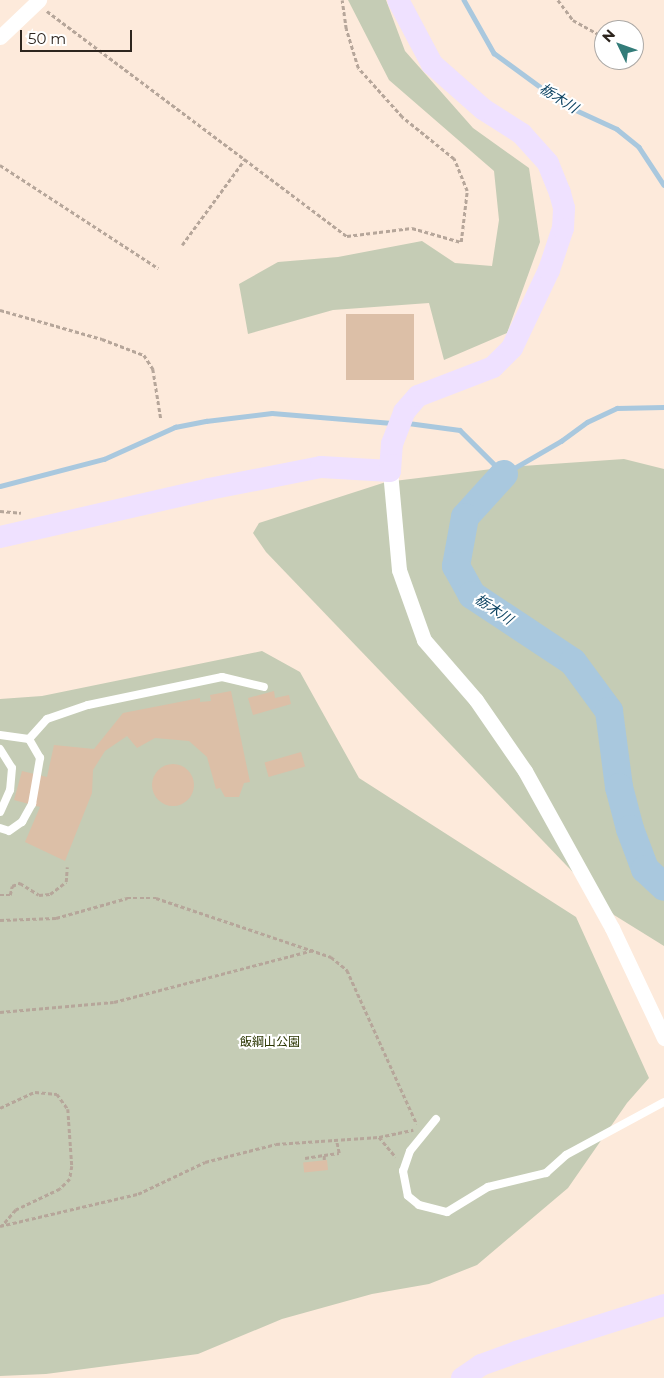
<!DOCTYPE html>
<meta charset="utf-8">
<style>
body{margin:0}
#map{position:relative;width:664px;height:1378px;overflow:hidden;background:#fdeadb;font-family:Montserrat,"Noto Sans JP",sans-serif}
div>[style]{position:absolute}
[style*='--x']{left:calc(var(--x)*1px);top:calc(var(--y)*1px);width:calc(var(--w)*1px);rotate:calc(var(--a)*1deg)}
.green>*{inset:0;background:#c5ccb5}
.stream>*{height:4.5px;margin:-2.25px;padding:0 2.25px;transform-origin:2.25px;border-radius:2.25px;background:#a9c8de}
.river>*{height:28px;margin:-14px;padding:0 14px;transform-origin:14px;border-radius:14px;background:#a9c8de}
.building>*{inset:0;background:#dcbfa7;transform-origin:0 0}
.round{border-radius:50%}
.path>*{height:2.5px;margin-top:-1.25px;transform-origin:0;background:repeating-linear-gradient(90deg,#b6a69a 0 4px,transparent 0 6.5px)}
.lane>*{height:8px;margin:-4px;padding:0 4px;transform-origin:4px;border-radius:4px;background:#fff}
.street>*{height:15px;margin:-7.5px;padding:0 7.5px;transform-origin:7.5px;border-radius:7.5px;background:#fff}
.secondary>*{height:22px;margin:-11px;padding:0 11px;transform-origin:11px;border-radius:11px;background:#efe1ff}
span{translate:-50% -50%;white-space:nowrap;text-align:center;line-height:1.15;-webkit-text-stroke:4px #fff;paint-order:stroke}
.park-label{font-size:12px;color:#2a3500}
.water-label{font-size:14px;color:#0d4362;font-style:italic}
.north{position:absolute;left:594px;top:20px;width:50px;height:50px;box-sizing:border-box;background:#fff;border:1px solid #aba8a5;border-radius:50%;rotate:312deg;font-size:14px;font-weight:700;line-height:20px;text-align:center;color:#2d251e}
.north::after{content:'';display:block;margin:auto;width:18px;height:22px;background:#337c79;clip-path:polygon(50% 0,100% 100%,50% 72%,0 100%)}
.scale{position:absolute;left:20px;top:30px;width:112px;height:22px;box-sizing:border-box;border:2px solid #2d251e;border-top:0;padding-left:6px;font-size:15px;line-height:18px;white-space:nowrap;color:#2d251e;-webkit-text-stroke:4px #fff;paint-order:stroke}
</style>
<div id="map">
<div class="green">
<i style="clip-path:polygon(348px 0,386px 0,405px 51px,473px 128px,529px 168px,540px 242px,507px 333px,444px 360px,429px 303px,333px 310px,248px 334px,239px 284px,278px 262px,338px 257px,422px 241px,455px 263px,492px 266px,499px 220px,494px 171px,389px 80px)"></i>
<i style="clip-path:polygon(624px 459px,664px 469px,664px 946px,614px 915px,266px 552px,253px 533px,259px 523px,386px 482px,508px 467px)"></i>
<i style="clip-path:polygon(262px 651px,300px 672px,359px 778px,576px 917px,649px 1078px,627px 1103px,568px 1188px,477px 1265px,429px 1284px,372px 1294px,282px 1319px,198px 1354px,46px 1374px,0 1376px,0 699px,42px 696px)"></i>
</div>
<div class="stream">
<i style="--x:464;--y:0;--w:61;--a:60.5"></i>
<i style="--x:494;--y:53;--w:88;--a:36.2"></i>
<i style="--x:565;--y:105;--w:57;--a:24.8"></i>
<i style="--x:617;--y:129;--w:28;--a:39"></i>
<i style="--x:639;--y:147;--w:45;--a:56.7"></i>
<i style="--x:408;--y:423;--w:52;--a:7.7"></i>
<i style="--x:460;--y:430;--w:62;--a:45"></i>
<i style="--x:504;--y:474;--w:66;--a:-30.1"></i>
<i style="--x:561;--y:441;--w:32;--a:-36"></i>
<i style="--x:587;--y:422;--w:33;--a:-25"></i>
<i style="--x:617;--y:408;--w:47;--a:-1.2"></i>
<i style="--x:0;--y:486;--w:107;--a:-14.6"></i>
<i style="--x:104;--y:459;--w:78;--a:-24.3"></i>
<i style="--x:175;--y:427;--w:32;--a:-11"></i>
<i style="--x:206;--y:421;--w:66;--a:-6.9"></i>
<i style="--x:272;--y:413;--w:120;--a:4.8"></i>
</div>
<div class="river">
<i style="--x:504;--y:474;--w:58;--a:132.2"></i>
<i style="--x:465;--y:517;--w:50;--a:100.4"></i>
<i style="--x:456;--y:566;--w:33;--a:61"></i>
<i style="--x:472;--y:595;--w:121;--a:33.6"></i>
<i style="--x:573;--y:662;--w:61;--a:53.7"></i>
<i style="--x:609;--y:711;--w:77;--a:82.5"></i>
<i style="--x:619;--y:787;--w:43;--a:75.3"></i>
<i style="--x:630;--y:829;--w:43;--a:69.4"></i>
<i style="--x:645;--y:869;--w:26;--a:43"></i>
</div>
<div class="building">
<i style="left:346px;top:314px;width:68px;height:66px"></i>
<i style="clip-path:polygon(231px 691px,250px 782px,244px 783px,239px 797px,225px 797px,220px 788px,216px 789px,207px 757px,189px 741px,155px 738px,137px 748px,127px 736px,105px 751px,93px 770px,92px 793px,65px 861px,25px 842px,40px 807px,14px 800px,22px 771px,47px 777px,54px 745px,94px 749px,123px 713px,200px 698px,200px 702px,211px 701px,210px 695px)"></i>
<i style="clip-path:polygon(274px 691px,275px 698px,289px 695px,291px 704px,253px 715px,248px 698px)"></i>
<i style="left:301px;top:752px;width:15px;height:38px;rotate:74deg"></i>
<i class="round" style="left:152px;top:764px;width:42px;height:42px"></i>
<i style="left:327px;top:1160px;width:10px;height:24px;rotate:84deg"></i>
</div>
<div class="path">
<i style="--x:558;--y:0;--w:25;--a:53"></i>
<i style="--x:573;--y:20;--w:35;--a:29"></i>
<i style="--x:47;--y:11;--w:375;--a:36.9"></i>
<i style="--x:347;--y:236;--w:65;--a:-7"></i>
<i style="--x:412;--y:228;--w:51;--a:15.9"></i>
<i style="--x:461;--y:242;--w:51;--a:-83.3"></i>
<i style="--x:467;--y:191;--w:35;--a:-112"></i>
<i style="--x:454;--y:159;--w:67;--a:-141.1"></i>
<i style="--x:402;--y:117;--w:66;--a:-131.9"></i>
<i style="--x:358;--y:68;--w:41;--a:-107.1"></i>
<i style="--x:346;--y:29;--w:29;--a:-98"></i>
<i style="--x:0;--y:165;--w:189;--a:33.1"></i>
<i style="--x:182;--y:245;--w:107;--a:-53.8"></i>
<i style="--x:0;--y:310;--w:106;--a:15.9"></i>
<i style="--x:102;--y:339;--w:45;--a:20.9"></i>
<i style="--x:144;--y:355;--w:17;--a:57"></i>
<i style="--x:153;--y:369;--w:51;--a:80.9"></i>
<i style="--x:0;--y:511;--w:21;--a:5"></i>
<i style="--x:0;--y:895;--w:10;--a:0"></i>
<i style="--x:10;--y:895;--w:9;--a:-77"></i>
<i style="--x:12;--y:886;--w:9;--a:-21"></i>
<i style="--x:20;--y:883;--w:22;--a:32"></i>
<i style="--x:39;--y:895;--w:11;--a:-5"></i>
<i style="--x:50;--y:894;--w:20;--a:-37"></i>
<i style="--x:66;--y:882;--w:15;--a:-86"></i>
<i style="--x:0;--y:920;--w:56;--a:-2"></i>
<i style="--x:56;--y:918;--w:74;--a:-15.7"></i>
<i style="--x:127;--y:898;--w:29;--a:0"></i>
<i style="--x:156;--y:898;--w:185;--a:18.6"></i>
<i style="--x:331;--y:957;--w:21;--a:39"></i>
<i style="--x:347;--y:970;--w:169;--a:65.6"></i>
<i style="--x:0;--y:1012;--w:114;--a:-5"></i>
<i style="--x:114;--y:1002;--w:207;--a:-14.6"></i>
<i style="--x:0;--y:1108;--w:38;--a:-25"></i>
<i style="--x:35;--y:1092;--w:22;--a:5"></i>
<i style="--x:57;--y:1094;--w:19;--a:54"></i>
<i style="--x:68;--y:1109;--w:57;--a:86"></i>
<i style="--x:72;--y:1166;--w:13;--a:99"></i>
<i style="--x:70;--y:1179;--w:14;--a:135"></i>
<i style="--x:60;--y:1189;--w:49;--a:154.5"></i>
<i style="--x:16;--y:1210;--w:21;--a:131"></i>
<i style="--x:379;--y:1137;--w:26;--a:50"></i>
<i style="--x:305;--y:1158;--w:19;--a:-9"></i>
<i style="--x:324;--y:1160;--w:5;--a:-90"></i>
<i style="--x:324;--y:1155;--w:15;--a:-8"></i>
<i style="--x:339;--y:1153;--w:14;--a:-102"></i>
<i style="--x:0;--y:1226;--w:142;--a:-13.1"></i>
<i style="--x:138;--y:1194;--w:74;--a:-25.5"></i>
<i style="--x:205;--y:1162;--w:73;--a:-14.2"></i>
<i style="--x:276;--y:1144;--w:103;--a:-3.9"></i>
<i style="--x:379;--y:1137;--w:35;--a:-12"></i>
</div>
<div class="lane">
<i style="--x:0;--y:735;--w:29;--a:8"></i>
<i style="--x:29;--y:739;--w:27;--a:-48"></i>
<i style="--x:47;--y:719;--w:43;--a:-18.9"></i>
<i style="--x:88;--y:705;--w:137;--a:-11.8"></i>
<i style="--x:222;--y:677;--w:43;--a:13.4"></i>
<i style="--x:0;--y:749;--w:22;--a:58"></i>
<i style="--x:12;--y:768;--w:22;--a:95"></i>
<i style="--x:10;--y:790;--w:24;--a:114"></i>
<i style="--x:0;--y:828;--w:9;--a:18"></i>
<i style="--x:9;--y:831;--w:16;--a:-35"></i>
<i style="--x:22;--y:822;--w:21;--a:-61"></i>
<i style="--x:32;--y:804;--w:47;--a:-80.1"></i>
<i style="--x:40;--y:758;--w:22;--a:-120"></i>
<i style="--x:436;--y:1119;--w:41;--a:129.1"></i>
<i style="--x:410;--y:1151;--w:21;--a:109"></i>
<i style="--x:403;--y:1171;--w:25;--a:79"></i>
<i style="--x:408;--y:1196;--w:14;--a:39"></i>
<i style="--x:419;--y:1205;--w:29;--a:14"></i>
<i style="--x:447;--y:1212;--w:48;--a:-31.4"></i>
<i style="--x:488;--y:1187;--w:60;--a:-13.6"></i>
<i style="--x:546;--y:1173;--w:27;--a:-42"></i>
<i style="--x:566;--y:1155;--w:111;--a:-28.4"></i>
</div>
<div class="street">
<i style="--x:0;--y:37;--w:54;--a:-43.5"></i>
<i style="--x:390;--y:471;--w:99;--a:84.8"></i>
<i style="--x:399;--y:570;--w:74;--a:70.3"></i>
<i style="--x:424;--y:640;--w:79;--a:49.1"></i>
<i style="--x:476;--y:700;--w:86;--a:55.4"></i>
<i style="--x:525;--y:771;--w:179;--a:61"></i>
<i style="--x:612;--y:928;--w:122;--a:64.7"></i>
</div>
<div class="secondary">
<i style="--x:0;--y:537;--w:214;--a:-12.9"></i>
<i style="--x:209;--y:489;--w:114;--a:-11.1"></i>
<i style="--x:321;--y:467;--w:69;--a:3.3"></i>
<i style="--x:390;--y:471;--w:27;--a:-86"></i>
<i style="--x:392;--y:444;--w:34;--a:-69"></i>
<i style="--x:404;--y:412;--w:21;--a:-49"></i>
<i style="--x:418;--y:396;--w:80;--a:-21.1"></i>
<i style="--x:493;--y:367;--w:27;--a:-45"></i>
<i style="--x:512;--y:348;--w:86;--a:-64.6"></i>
<i style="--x:549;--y:270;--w:44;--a:-71.6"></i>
<i style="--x:563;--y:228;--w:20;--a:-87"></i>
<i style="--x:564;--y:208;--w:16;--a:-105"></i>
<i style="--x:560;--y:193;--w:32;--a:-112"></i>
<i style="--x:548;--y:163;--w:39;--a:-132"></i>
<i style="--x:522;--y:134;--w:46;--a:-147.3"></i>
<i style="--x:483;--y:109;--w:68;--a:-138.6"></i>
<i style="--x:432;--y:64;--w:72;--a:-118"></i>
<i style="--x:462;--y:1378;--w:23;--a:-34"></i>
<i style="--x:481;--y:1365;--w:37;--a:-20"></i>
<i style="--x:516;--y:1352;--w:155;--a:-17.6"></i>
</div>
<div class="park-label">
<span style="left:270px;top:1042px">飯綱山公園</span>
</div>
<div class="water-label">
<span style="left:559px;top:98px;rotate:32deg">栃木川</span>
<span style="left:494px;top:609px;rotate:34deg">栃木川</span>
</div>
<div class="north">N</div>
<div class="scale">50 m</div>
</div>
